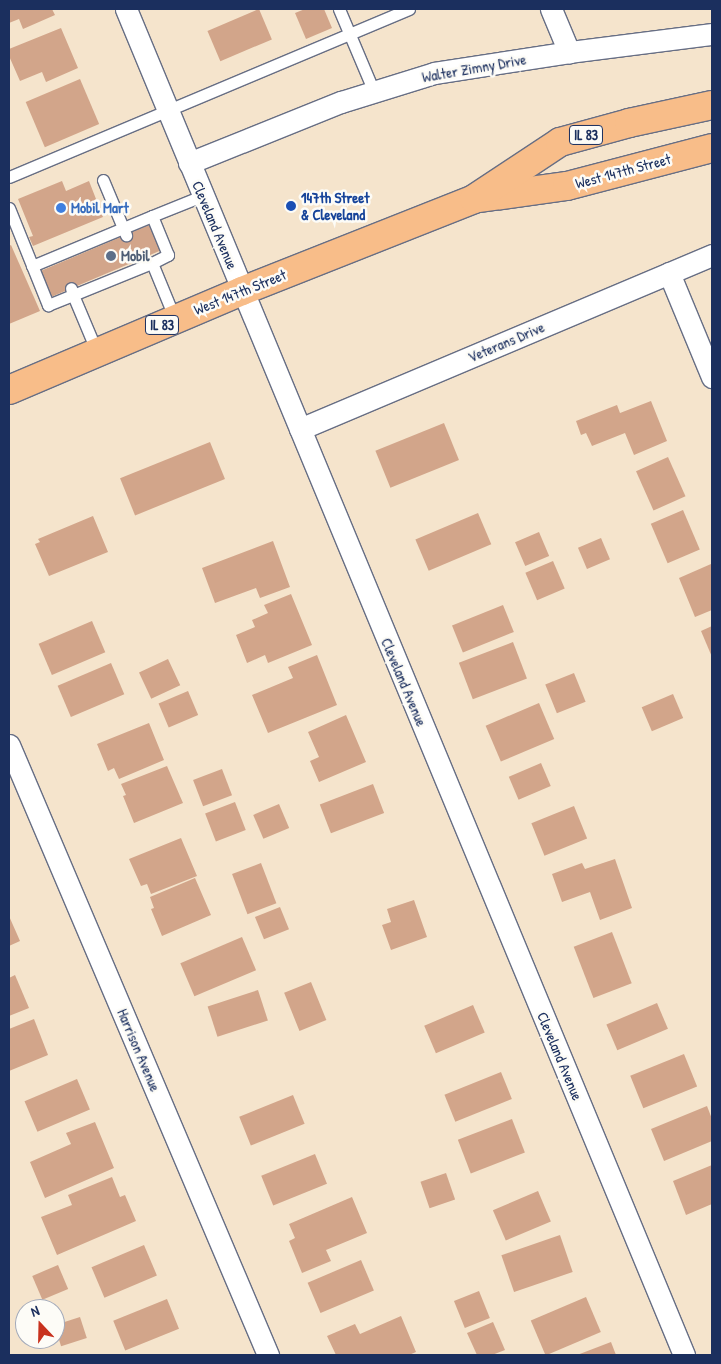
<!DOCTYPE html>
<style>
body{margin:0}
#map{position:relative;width:721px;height:1364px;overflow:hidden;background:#f5e4cc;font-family:"Patrick Hand",sans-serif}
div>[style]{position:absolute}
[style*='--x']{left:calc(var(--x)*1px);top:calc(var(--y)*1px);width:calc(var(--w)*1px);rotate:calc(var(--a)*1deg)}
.building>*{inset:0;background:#d2a58a;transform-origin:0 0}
.roads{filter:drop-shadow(1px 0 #676e84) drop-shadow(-1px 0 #676e84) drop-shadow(0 1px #676e84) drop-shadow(0 -1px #676e84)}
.service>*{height:11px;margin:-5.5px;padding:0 5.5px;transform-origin:5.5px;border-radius:5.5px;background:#fff}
.minor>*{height:21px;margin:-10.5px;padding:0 10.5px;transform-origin:10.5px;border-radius:10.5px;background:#fff}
.primary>*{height:28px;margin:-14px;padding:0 14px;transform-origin:14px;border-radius:14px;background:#f8bd89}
.dots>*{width:14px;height:14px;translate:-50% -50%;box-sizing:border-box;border:2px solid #fdfcf7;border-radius:50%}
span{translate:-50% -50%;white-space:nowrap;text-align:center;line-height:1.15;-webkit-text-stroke:5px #fdfcf7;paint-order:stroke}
.shield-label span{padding:1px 4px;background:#fdfcf7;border:1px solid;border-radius:4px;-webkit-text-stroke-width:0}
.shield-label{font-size:14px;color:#1b2f5e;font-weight:700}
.street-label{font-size:15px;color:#1b2f5e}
.transit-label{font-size:15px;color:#164399;font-weight:700}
.left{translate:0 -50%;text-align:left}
.shop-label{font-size:15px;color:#366cbe;font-weight:700}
.service-label{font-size:15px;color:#4e5e75;font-weight:700}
.frame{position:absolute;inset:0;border:10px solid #1b2f5e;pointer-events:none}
.north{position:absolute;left:15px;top:1299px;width:50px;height:50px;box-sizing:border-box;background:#fdfcf7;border:1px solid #a3aaba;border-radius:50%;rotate:339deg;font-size:14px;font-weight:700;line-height:20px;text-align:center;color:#1b2f5e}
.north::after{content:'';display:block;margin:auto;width:18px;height:22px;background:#c8321e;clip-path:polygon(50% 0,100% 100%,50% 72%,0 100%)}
</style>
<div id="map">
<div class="building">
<i style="clip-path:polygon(9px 9px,52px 9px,55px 15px,23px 29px,19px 19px,9px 23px)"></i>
<i style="left:259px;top:9px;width:33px;height:56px;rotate:67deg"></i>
<i style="clip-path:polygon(305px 9px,324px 9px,332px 28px,306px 39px,295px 13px)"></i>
<i style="clip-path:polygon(61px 28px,78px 68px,46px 82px,42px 72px,20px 81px,9px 56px,9px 49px)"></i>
<i style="left:80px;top:79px;width:49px;height:59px;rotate:67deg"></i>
<i style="clip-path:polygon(62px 181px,66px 191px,89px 181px,103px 217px,33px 246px,29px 237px,33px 236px,18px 199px)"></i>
<i style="left:149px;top:225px;width:28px;height:119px;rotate:67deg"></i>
<i style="clip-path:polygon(11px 245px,40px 311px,9px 324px,9px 246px)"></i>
<i style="clip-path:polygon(651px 401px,667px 441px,634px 455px,625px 433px,592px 446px,586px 433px,581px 435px,576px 421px,617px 405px,620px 413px)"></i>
<i style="left:444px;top:423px;width:40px;height:74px;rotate:68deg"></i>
<i style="left:210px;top:442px;width:40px;height:97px;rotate:68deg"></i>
<i style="left:668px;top:457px;width:43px;height:35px;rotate:66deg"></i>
<i style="left:683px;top:510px;width:43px;height:35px;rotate:67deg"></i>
<i style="left:478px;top:513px;width:34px;height:68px;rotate:67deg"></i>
<i style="clip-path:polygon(93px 516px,108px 552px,49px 576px,35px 544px,40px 542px,38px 539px)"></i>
<i style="left:539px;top:532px;width:26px;height:26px;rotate:67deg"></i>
<i style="left:601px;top:538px;width:23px;height:25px;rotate:67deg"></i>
<i style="clip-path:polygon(273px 541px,290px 587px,260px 598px,256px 588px,215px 603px,202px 568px)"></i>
<i style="left:553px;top:561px;width:30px;height:30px;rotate:67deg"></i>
<i style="clip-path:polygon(711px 564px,712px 610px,695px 617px,679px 578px)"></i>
<i style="clip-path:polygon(291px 594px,312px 645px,268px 663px,265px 655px,247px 663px,236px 635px,255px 627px,252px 620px,268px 613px,264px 605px)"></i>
<i style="left:503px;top:605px;width:29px;height:55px;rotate:68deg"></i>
<i style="left:92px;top:621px;width:34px;height:58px;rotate:67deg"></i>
<i style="clip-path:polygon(712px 626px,712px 657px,701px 631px)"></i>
<i style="left:513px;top:642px;width:39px;height:58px;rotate:69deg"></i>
<i style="clip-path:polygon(317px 655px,337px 705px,268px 733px,252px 695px,293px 678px,288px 667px)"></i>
<i style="left:168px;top:659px;width:29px;height:32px;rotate:65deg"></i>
<i style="left:111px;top:663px;width:34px;height:58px;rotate:67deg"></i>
<i style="left:574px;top:673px;width:31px;height:31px;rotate:68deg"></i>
<i style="left:188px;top:691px;width:26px;height:32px;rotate:67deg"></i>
<i style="left:673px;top:694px;width:26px;height:34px;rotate:67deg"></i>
<i style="left:539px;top:703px;width:39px;height:58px;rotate:67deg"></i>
<i style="clip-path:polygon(346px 715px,366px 762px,319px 782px,310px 761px,319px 757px,308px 732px)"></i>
<i style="clip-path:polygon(149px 723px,164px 760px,119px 779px,114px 768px,108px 771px,97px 744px)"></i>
<i style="left:541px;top:763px;width:25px;height:35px;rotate:67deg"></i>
<i style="clip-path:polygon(167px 766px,183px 803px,134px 823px,123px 796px,126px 795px,121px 784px)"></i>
<i style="left:222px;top:769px;width:28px;height:31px;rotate:69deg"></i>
<i style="left:373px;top:784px;width:31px;height:57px;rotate:69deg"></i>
<i style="left:235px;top:802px;width:30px;height:32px;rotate:69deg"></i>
<i style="left:279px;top:804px;width:26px;height:28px;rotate:67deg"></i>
<i style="left:574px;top:806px;width:35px;height:46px;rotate:68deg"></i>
<i style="clip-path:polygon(181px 838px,197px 876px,151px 894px,147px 884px,141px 886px,129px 859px)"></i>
<i style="clip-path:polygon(615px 859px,632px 908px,600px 920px,590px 892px,562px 902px,552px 874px,582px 863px,585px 869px)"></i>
<i style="left:261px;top:863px;width:43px;height:31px;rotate:69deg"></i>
<i style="clip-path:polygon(195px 878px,211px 915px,162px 936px,151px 909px,154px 908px,150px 897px)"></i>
<i style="clip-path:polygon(414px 900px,427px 937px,391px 950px,382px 925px,391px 922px,387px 909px)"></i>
<i style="left:280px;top:907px;width:24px;height:27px;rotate:68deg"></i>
<i style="clip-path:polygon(9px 916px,20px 941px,9px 946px)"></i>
<i style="left:612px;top:932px;width:55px;height:41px;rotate:69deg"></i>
<i style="left:242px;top:937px;width:36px;height:67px;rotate:67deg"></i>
<i style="clip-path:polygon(15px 975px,29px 1008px,9px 1016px,9px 978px)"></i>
<i style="left:311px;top:982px;width:41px;height:29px;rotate:68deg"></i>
<i style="left:258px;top:990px;width:32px;height:53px;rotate:72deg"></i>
<i style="left:657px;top:1003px;width:28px;height:55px;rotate:67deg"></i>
<i style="left:473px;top:1005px;width:30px;height:53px;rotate:67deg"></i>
<i style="clip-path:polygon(34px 1019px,48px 1055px,9px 1071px,9px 1029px)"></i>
<i style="left:684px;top:1054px;width:35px;height:58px;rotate:68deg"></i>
<i style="left:501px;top:1072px;width:29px;height:61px;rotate:68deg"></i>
<i style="left:77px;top:1079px;width:33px;height:57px;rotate:67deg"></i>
<i style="left:293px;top:1095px;width:31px;height:58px;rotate:68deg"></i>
<i style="clip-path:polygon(707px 1106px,712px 1119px,712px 1141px,664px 1161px,651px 1129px)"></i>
<i style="left:512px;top:1119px;width:36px;height:58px;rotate:69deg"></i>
<i style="clip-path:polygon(95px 1122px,114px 1168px,45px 1198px,30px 1162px,71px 1144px,66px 1133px)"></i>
<i style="left:315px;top:1154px;width:32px;height:58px;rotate:68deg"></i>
<i style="clip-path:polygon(712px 1165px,712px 1204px,686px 1215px,673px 1181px)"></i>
<i style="left:446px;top:1173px;width:28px;height:27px;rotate:71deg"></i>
<i style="clip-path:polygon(112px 1177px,120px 1197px,125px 1195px,136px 1221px,57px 1255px,41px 1217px,72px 1205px,68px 1195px)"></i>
<i style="left:538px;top:1191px;width:33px;height:49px;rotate:67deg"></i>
<i style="clip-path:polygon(352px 1197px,367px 1233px,326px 1250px,331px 1261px,302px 1273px,289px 1241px,295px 1238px,289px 1224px)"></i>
<i style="left:560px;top:1235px;width:39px;height:62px;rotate:71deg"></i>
<i style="left:144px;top:1245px;width:33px;height:57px;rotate:67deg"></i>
<i style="left:361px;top:1260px;width:33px;height:58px;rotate:67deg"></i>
<i style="left:58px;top:1265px;width:26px;height:28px;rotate:67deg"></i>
<i style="left:479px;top:1291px;width:29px;height:27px;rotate:68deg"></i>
<i style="left:586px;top:1297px;width:38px;height:60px;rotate:67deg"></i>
<i style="left:167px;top:1299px;width:32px;height:58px;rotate:68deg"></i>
<i style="clip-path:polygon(401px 1316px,416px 1352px,409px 1355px,336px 1355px,327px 1336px,355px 1324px,360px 1334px)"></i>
<i style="left:80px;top:1317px;width:22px;height:27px;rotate:72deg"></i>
<i style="clip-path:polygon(493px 1322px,505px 1350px,492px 1355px,477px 1355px,467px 1333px)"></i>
<i style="clip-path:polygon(611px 1342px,616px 1355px,577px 1355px)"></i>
</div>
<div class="roads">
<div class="service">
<i style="--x:339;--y:9;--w:90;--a:67.1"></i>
<i style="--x:9;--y:177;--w:434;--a:-22.8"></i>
<i style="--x:103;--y:180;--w:60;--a:67.3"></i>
<i style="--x:9;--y:208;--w:105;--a:68.1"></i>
<i style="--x:48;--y:305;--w:27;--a:-22"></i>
<i style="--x:73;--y:295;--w:7;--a:-106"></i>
<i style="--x:152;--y:263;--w:18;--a:-27"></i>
<i style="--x:168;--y:255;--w:42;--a:-112.3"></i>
<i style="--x:152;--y:216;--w:54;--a:-21.8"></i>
<i style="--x:32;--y:266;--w:130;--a:-22.6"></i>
<i style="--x:97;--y:352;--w:62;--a:-112.8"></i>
<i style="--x:73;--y:295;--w:85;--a:-22.1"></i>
<i style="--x:152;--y:263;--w:61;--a:67.7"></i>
</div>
<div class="minor">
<i style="--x:126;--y:9;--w:1457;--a:67.48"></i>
<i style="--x:551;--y:9;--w:47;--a:67.3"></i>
<i style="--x:189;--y:163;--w:164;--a:-21.9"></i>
<i style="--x:341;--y:102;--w:97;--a:-17.3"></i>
<i style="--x:434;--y:73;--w:137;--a:-8.8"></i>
<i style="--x:569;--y:52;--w:144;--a:-7.2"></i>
<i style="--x:669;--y:273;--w:113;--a:67.5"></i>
<i style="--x:300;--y:429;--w:447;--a:-22.9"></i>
<i style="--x:9;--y:745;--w:663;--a:66.99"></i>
</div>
<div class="primary">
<i style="--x:480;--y:198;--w:88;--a:-7.9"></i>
<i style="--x:567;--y:186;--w:150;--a:-14.7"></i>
<i style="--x:9;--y:390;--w:253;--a:-23"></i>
<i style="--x:242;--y:291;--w:250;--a:-21.6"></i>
<i style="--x:474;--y:199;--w:103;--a:-33.5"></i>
<i style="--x:560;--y:142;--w:72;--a:-15.4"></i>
<i style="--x:629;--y:123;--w:85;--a:-12.2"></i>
</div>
</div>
<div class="dots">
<i style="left:291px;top:206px;background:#1a4fb4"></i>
<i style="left:61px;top:208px;background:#3f7fe0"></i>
<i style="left:111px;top:256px;background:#5c6f8a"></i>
</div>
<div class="shield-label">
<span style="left:586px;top:135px">IL 83</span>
<span style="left:162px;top:325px">IL 83</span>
</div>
<div class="street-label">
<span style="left:474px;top:68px;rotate:-10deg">Walter Zimny Drive</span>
<span style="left:623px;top:171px;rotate:-15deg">West 147th Street</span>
<span style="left:215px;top:225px;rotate:67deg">Cleveland Avenue</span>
<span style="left:240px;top:292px;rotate:-22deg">West 147th Street</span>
<span style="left:506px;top:342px;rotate:-23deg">Veterans Drive</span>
<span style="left:404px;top:682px;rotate:67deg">Cleveland Avenue</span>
<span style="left:139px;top:1050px;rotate:67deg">Harrison Avenue</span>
<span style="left:560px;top:1056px;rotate:67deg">Cleveland Avenue</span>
</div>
<div class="transit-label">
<span class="left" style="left:301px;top:206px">147th Street<br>&amp; Cleveland</span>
</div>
<div class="shop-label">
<span class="left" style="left:71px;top:208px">Mobil Mart</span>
</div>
<div class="service-label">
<span class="left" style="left:121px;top:256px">Mobil</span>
</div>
<div class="frame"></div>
<div class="north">N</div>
</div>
